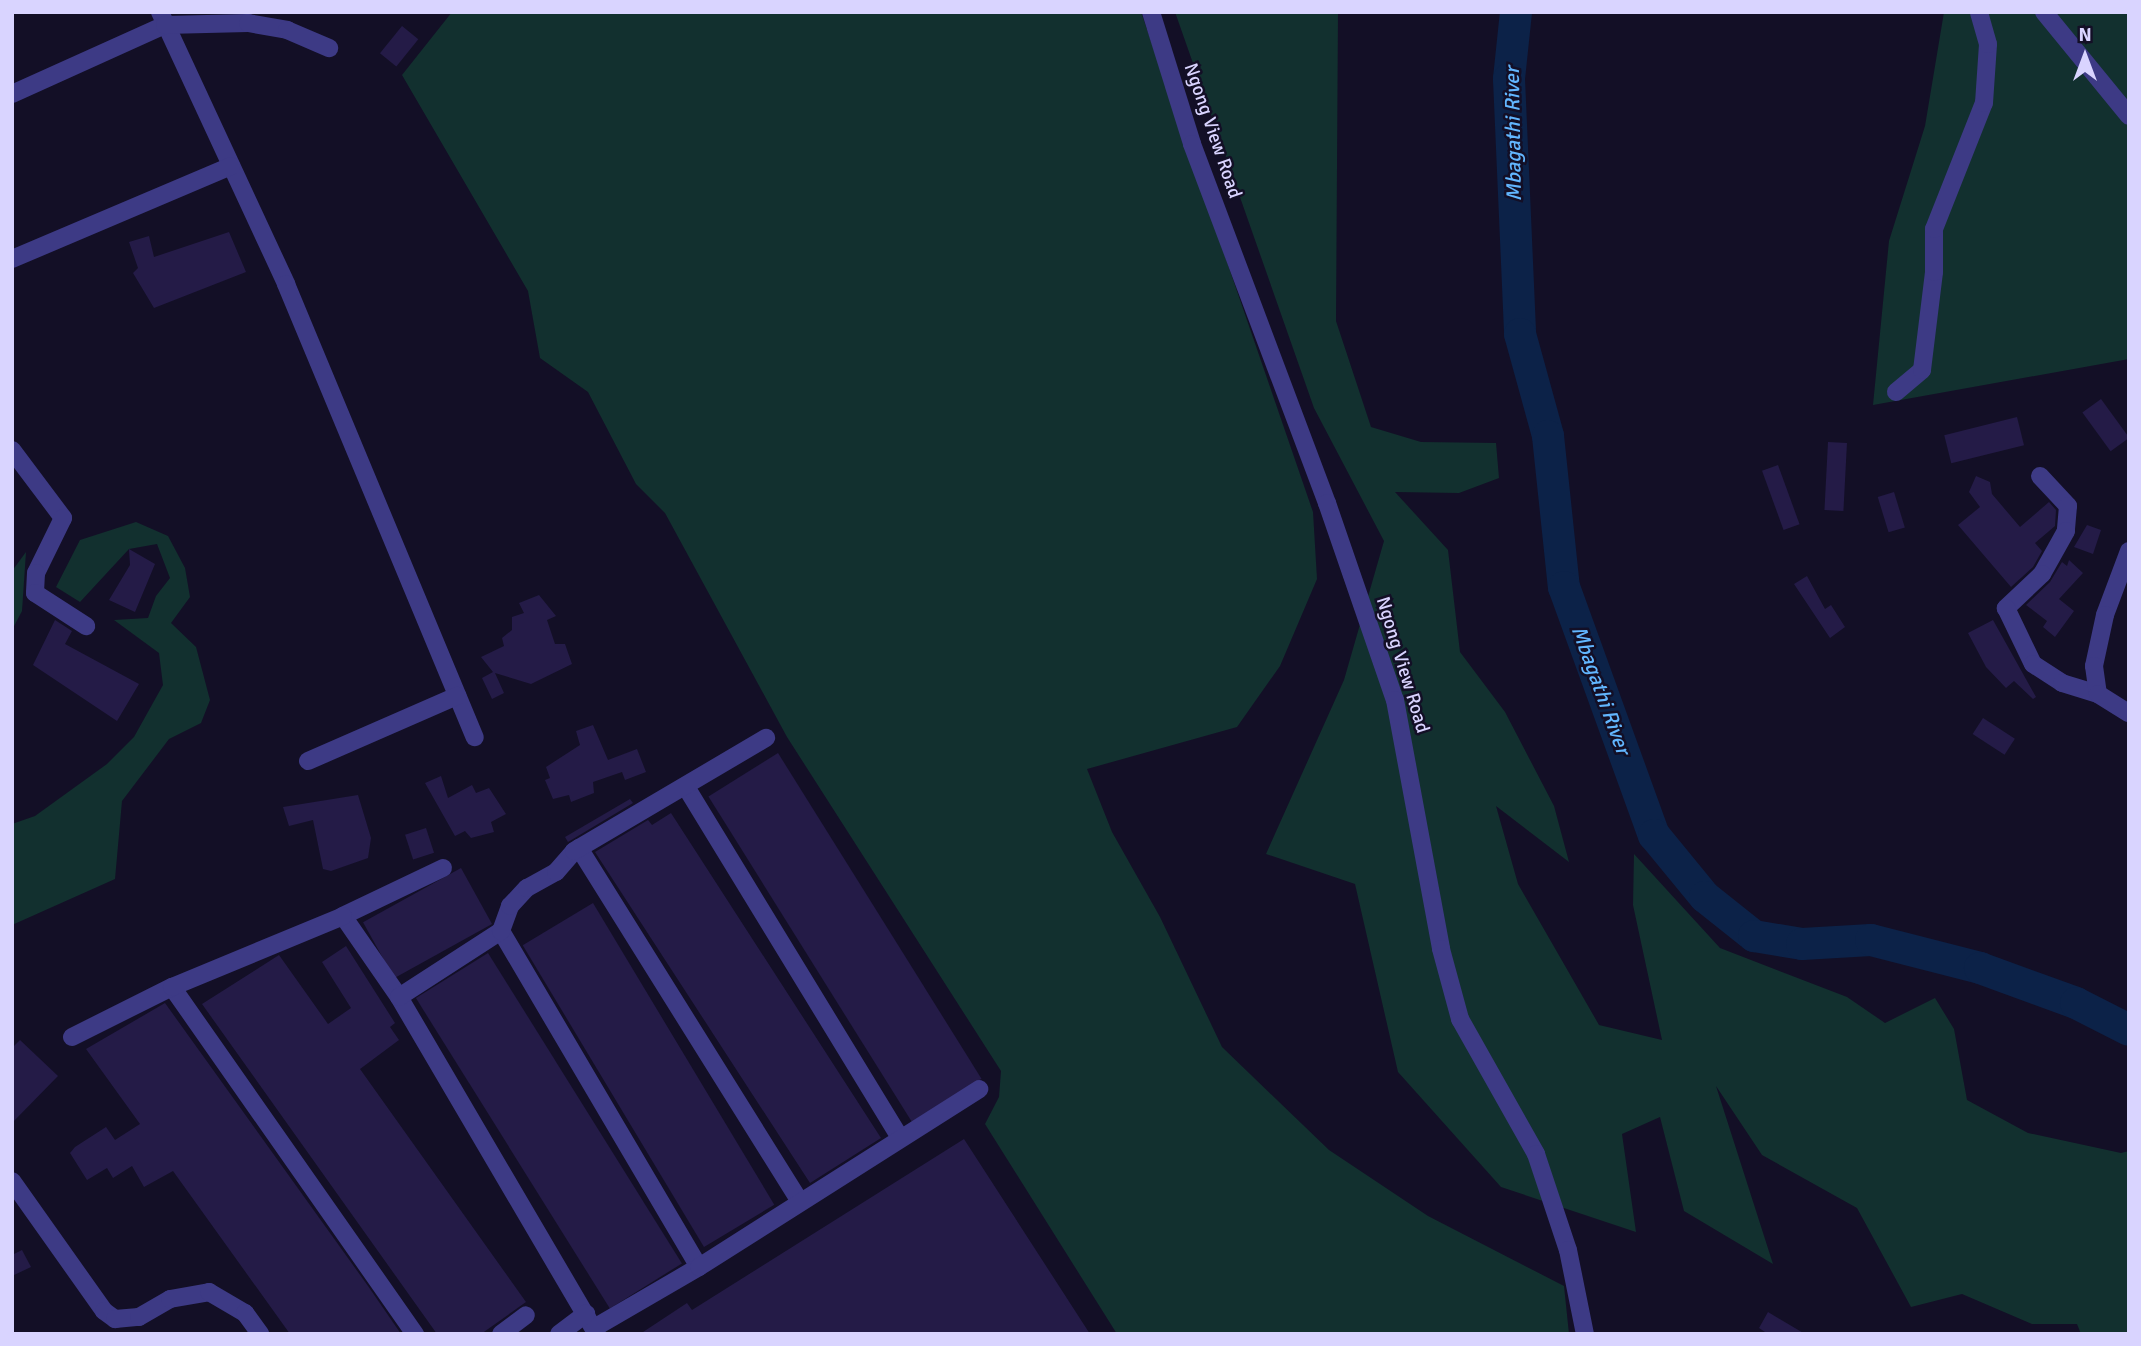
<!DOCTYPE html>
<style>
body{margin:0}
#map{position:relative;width:2141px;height:1346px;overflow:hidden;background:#130f26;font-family:Signika,sans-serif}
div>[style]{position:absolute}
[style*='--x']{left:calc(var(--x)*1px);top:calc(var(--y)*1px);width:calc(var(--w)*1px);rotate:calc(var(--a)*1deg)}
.green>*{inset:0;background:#12302f}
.river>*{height:32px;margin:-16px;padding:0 16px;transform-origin:16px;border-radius:16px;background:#0c2248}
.building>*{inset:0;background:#241b47;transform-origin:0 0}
.minor>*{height:18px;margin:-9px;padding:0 9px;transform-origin:9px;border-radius:9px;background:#3d3a85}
span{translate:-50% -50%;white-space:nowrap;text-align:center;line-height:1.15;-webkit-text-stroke:5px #130f26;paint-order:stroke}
.street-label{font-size:19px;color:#d9d4ff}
.water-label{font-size:21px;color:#62b6ff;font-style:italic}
.frame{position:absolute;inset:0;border:14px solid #d9d4ff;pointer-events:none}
.north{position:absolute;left:2050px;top:21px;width:70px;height:70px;-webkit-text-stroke:5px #130f26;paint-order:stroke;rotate:0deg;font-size:19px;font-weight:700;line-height:28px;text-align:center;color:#d9d4ff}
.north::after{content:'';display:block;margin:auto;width:24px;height:32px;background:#d9d4ff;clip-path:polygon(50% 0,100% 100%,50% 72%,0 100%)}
</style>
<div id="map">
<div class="green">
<i style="clip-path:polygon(452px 12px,1141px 12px,1313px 512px,1317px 579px,1280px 666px,1237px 727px,1087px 769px,1112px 832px,1160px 917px,1222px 1047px,1329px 1150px,1428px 1216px,1564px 1286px,1569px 1334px,1117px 1334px,985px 1124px,999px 1097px,1001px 1071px,787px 737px,665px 513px,636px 484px,588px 392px,540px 358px,528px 291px,402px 75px)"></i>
<i style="clip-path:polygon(1175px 12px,1338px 12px,1336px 321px,1371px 427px,1421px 442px,1496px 443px,1499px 478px,1459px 493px,1395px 492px,1448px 550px,1460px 652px,1505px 712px,1554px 806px,1569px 862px,1496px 806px,1518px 884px,1599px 1025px,1662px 1040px,1633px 905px,1634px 854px,1720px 948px,1847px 997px,1885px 1023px,1935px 998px,1954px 1029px,1967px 1100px,2028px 1133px,2121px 1153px,2129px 1151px,2129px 1334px,2081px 1334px,2077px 1324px,2032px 1324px,1962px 1294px,1911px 1307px,1857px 1208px,1762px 1155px,1716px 1086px,1773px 1264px,1684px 1211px,1660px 1117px,1622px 1134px,1636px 1232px,1501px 1187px,1398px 1072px,1355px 884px,1266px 854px,1344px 680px,1384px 541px,1314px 408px)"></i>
<i style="clip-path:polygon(1944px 12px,2129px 12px,2129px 359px,1873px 405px,1889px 241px,1925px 126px)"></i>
<i style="clip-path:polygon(136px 522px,168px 536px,185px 568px,190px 597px,171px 623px,196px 647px,210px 700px,201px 723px,169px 739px,122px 801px,115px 879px,12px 925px,12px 824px,35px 816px,107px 764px,134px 737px,163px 685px,159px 653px,114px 620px,148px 618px,156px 596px,170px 578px,157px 544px,129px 549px,80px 602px,56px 587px,80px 540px)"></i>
<i style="clip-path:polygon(26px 552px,22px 611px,12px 630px,12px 571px)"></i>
</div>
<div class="river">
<i style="--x:1516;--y:12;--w:67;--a:96"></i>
<i style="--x:1509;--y:79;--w:255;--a:87.5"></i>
<i style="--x:1520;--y:334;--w:106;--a:74.6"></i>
<i style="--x:1548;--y:436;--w:152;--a:84"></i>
<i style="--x:1564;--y:587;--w:264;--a:70.1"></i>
<i style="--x:1654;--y:835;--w:80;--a:50.6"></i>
<i style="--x:1705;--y:897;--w:63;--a:38.5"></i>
<i style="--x:1754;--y:936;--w:49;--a:9.5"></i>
<i style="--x:1802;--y:944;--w:69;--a:-3.3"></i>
<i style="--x:1871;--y:940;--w:113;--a:14.4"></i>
<i style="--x:1980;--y:968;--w:102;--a:20"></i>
<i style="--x:2076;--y:1003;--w:59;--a:27"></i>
</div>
<div class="building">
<i style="left:402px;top:26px;width:21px;height:35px;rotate:39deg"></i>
<i style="clip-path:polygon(229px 232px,246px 272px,154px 308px,133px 273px,138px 268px,129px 242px,149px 236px,154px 257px)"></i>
<i style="left:2101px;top:399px;width:48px;height:23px;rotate:54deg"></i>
<i style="left:2017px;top:417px;width:29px;height:75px;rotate:76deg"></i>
<i style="left:1828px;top:442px;width:19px;height:68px;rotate:3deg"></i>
<i style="left:1778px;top:465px;width:63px;height:17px;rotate:70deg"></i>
<i style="clip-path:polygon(1976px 476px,1990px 482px,1992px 494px,2020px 527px,2049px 502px,2056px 510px,2055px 526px,2035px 543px,2042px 551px,2033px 567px,2011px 587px,1958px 525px,1980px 507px,1969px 492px)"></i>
<i style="left:1894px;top:492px;width:37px;height:17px;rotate:73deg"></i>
<i style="clip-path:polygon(2087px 525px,2101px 530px,2093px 554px,2074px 547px)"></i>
<i style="clip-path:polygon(129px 549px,155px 564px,135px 612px,109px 600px,130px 565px)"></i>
<i style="clip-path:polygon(2069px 560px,2083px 573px,2059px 599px,2074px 611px,2055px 637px,2043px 627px,2047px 621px,2026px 605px,2050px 582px,2062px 562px,2067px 566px)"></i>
<i style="clip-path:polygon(1807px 576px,1825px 609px,1831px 605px,1845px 627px,1830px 638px,1794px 584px)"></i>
<i style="clip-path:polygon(539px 595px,556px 616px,547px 620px,555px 644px,565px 644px,572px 664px,531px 684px,495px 673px,504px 693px,492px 699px,482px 678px,493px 672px,481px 657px,504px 646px,502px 638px,512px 630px,512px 617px,524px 613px,519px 603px)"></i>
<i style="clip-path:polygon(55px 620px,72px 631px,65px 644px,139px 684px,117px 721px,33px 665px)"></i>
<i style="clip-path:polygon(1993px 620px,2036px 697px,2033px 699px,2014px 681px,2006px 688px,1986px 667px,1968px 633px)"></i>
<i style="left:1983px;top:718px;width:38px;height:19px;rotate:33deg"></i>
<i style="clip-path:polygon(593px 725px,608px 760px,637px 749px,646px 772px,625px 780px,622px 772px,593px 782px,594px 793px,571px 802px,569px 795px,553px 799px,545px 780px,550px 778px,546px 767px,580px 745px,576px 731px)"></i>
<i style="left:778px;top:753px;width:384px;height:82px;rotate:58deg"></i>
<i style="clip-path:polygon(441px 776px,448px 798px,472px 785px,476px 793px,489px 788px,506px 814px,491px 822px,494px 832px,471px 838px,465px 831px,455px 836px,425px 783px)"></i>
<i style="clip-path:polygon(358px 795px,371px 838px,368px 858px,331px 871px,323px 869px,313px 820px,289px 826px,283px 807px)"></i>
<i style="clip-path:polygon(630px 799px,633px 803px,568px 842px,565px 837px)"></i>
<i style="clip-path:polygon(671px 813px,881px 1138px,810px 1183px,595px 852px,648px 820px,652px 825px)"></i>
<i style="left:426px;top:828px;width:26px;height:22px;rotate:72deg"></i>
<i style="left:461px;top:868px;width:64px;height:112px;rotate:61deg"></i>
<i style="left:593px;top:903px;width:352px;height:82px;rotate:59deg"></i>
<i style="clip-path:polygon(346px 946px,395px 1023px,390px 1027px,399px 1040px,360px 1069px,526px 1302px,481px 1334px,437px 1334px,202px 1004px,279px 955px,328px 1024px,351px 1008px,322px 962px)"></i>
<i style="left:488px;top:953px;width:366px;height:85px;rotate:58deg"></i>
<i style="clip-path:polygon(165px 1003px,368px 1286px,401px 1334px,290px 1334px,173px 1171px,144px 1187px,132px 1166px,113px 1178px,107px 1168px,87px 1180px,70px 1153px,75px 1147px,106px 1127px,115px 1140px,140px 1124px,86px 1049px)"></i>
<i style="clip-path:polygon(20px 1040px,58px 1076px,12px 1123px,12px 1048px)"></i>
<i style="clip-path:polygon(964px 1139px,1090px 1334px,640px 1334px,687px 1303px,692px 1310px)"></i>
<i style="clip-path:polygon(22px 1250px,31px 1267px,12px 1276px,12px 1255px)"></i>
<i style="clip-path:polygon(1768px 1312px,1805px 1334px,1768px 1334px,1759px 1328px)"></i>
</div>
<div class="minor">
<i style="--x:160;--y:12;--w:300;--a:65.1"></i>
<i style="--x:286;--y:284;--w:491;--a:67.4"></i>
<i style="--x:1151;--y:12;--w:138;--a:72.7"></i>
<i style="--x:1192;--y:144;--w:384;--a:69.4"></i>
<i style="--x:1327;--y:503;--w:208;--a:71"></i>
<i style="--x:1395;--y:700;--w:253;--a:79.5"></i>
<i style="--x:1441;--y:949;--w:73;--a:74.8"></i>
<i style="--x:1460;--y:1019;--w:155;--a:60.6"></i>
<i style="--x:1536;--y:1154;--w:101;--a:71.6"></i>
<i style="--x:1568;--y:1250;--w:86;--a:78.6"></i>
<i style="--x:2044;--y:12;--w:134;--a:50.7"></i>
<i style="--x:12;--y:94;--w:168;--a:-24.3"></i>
<i style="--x:165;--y:25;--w:83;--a:-1.4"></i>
<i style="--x:248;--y:23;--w:40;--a:10"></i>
<i style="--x:287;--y:30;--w:46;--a:23.2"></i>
<i style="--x:12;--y:259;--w:238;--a:-23"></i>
<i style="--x:1896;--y:392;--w:34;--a:-40"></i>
<i style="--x:1922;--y:370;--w:99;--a:-83"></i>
<i style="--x:1934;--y:272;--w:43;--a:-90"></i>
<i style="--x:1934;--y:229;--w:136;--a:-68.4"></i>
<i style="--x:1984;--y:103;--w:59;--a:-86.1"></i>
<i style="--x:1988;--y:44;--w:33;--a:-106"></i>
<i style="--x:12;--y:450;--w:85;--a:53.1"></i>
<i style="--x:63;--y:518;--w:61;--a:116.1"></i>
<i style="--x:36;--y:573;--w:20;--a:93"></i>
<i style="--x:35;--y:593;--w:61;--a:32.9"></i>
<i style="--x:2040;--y:476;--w:41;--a:47"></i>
<i style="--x:2068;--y:506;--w:25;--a:95"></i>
<i style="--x:2066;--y:531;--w:49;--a:119.2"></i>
<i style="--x:2042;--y:574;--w:50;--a:136.6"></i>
<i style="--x:2006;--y:608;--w:62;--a:64.3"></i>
<i style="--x:2033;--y:664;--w:35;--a:33"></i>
<i style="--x:2062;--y:683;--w:38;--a:17"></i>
<i style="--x:2129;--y:551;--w:68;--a:110.6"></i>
<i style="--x:2105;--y:615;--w:52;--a:102.2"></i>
<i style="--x:2094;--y:666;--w:28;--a:82"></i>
<i style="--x:2098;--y:694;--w:36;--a:32"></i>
<i style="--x:308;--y:761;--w:163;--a:-23.6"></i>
<i style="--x:686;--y:787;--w:410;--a:58.6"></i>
<i style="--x:579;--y:848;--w:416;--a:58"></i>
<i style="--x:443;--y:868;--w:111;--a:154.4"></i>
<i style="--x:343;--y:916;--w:98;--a:55.3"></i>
<i style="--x:399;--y:997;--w:391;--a:59.6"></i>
<i style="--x:501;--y:931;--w:390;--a:59.5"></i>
<i style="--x:172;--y:987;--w:424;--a:55"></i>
<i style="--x:399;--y:997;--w:121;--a:-32.9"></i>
<i style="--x:501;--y:931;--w:27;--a:-70"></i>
<i style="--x:510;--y:906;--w:25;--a:-47"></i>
<i style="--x:527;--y:888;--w:33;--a:-29"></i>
<i style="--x:556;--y:872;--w:28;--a:-49"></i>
<i style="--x:574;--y:851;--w:223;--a:-30.5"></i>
<i style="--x:72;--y:1037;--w:112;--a:-26.6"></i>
<i style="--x:172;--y:987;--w:185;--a:-22.5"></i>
<i style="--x:12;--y:1181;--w:159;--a:54.7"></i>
<i style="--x:104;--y:1311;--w:14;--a:36"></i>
<i style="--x:115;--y:1319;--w:24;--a:-5"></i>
<i style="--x:139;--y:1317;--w:36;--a:-30"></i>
<i style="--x:170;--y:1299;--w:40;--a:-10"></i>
<i style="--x:209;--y:1292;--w:42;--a:30.3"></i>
<i style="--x:245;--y:1313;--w:26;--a:54"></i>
<i style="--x:594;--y:1328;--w:121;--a:-30.2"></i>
<i style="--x:699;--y:1267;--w:332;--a:-32.4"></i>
<i style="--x:501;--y:1334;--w:31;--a:-37"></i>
<i style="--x:559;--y:1334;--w:34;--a:-37"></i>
</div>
<div class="street-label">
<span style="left:1212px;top:131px;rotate:71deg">Ngong View Road</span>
<span style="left:1402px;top:665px;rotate:73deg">Ngong View Road</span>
</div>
<div class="water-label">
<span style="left:1513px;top:134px;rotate:-91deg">Mbagathi River</span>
<span style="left:1601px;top:690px;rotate:70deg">Mbagathi River</span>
</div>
<div class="frame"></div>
<div class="north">N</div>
</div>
